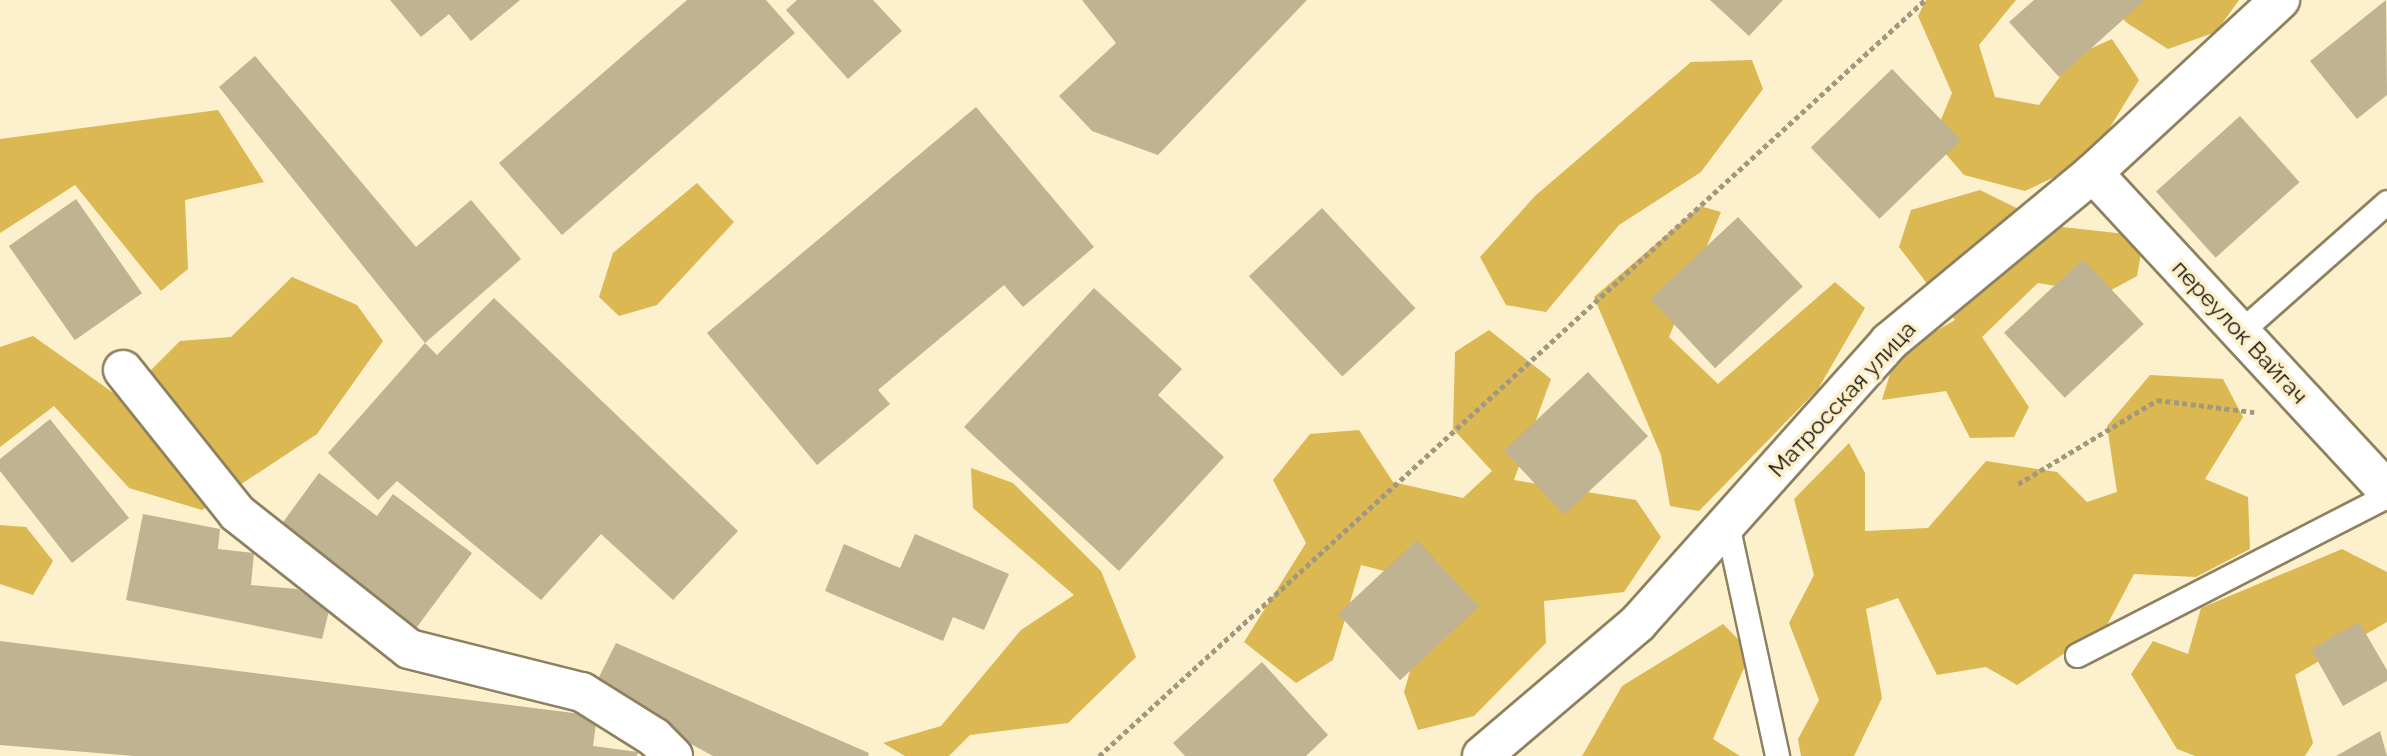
<!DOCTYPE html>
<meta charset="utf-8">
<style>
body{margin:0}
#map{position:relative;width:2387px;height:756px;overflow:hidden;background:#fdf0cc;font-family:Raleway,sans-serif}
div>[style]{position:absolute}
[style*='--x']{left:calc(var(--x)*1px);top:calc(var(--y)*1px);width:calc(var(--w)*1px);rotate:calc(var(--a)*1deg)}
.forest>*{inset:0;background:#dbb852}
.building>*{inset:0;background:#bfb391;transform-origin:0 0}
.path>*{height:4.5px;margin-top:-2.25px;transform-origin:0;background:repeating-linear-gradient(90deg,#a1987d 0 5px,transparent 0 8.5px)}
.roads{filter:drop-shadow(2px 0 #8d8160) drop-shadow(-2px 0 #8d8160) drop-shadow(0 2px #8d8160) drop-shadow(0 -2px #8d8160)}
.service>*{height:23px;margin:-11.5px;padding:0 11.5px;transform-origin:11.5px;border-radius:11.5px;background:#fff}
.minor>*{height:38px;margin:-19px;padding:0 19px;transform-origin:19px;border-radius:19px;background:#fff}
span{translate:-50% -50%;white-space:nowrap;text-align:center;line-height:1.15;-webkit-text-stroke:7px #fdf0cc;paint-order:stroke}
.street-label{font-size:23px;color:#151005}
</style>
<div id="map">
<div class="forest">
<i style="clip-path:polygon(1926px 0,2016px 0,1979px 45px,1995px 97px,2039px 105px,2076px 55px,2112px 39px,2139px 80px,2090px 160px,2025px 191px,1964px 175px,1933px 139px,1952px 93px,1918px 16px)"></i>
<i style="clip-path:polygon(2105px 0,2239px 0,2216px 32px,2168px 49px,2127px 23px)"></i>
<i style="clip-path:polygon(1752px 60px,1763px 89px,1701px 172px,1619px 225px,1546px 312px,1506px 305px,1480px 257px,1535px 196px,1691px 62px)"></i>
<i style="clip-path:polygon(218px 110px,264px 182px,185px 200px,188px 269px,161px 291px,75px 185px,0 233px,0 139px)"></i>
<i style="clip-path:polygon(697px 183px,734px 222px,657px 305px,619px 316px,599px 297px,613px 253px)"></i>
<i style="clip-path:polygon(1980px 190px,2053px 226px,2144px 236px,2137px 276px,2104px 294px,2038px 283px,1982px 337px,2029px 407px,2014px 437px,1970px 438px,1946px 391px,1882px 400px,1896px 354px,1955px 320px,1899px 247px,1911px 210px)"></i>
<i style="clip-path:polygon(1700px 206px,1721px 212px,1669px 337px,1718px 384px,1835px 282px,1865px 308px,1818px 389px,1699px 511px,1670px 506px,1661px 455px,1594px 297px)"></i>
<i style="clip-path:polygon(292px 277px,357px 305px,383px 341px,317px 434px,202px 510px,129px 488px,54px 406px,0 447px,0 347px,33px 336px,122px 399px,180px 341px,231px 337px)"></i>
<i style="clip-path:polygon(1489px 330px,1551px 379px,1514px 480px,1636px 500px,1661px 537px,1624px 592px,1544px 601px,1546px 643px,1474px 716px,1418px 730px,1404px 692px,1435px 584px,1361px 565px,1333px 660px,1296px 683px,1244px 642px,1306px 543px,1273px 480px,1310px 434px,1359px 430px,1393px 482px,1463px 498px,1492px 471px,1453px 429px,1455px 352px)"></i>
<i style="clip-path:polygon(2150px 375px,2223px 379px,2243px 417px,2205px 479px,2248px 497px,2250px 549px,2196px 577px,2134px 574px,2107px 625px,2017px 685px,1986px 667px,1937px 675px,1898px 598px,1866px 609px,1882px 698px,1854px 756px,1801px 756px,1798px 739px,1819px 700px,1789px 623px,1814px 575px,1794px 499px,1849px 443px,1865px 473px,1865px 531px,1928px 528px,1986px 461px,2057px 472px,2087px 502px,2117px 492px,2107px 426px)"></i>
<i style="clip-path:polygon(971px 468px,1013px 483px,1101px 571px,1136px 657px,1068px 723px,970px 735px,949px 756px,905px 756px,883px 743px,941px 726px,1021px 630px,1074px 595px,973px 508px)"></i>
<i style="clip-path:polygon(0 525px,26px 527px,53px 561px,33px 595px,0 584px)"></i>
<i style="clip-path:polygon(2342px 549px,2387px 572px,2387px 622px,2295px 675px,2313px 743px,2305px 756px,2195px 756px,2177px 749px,2131px 674px,2153px 641px,2188px 654px,2201px 608px)"></i>
<i style="clip-path:polygon(1723px 624px,1751px 652px,1713px 739px,1740px 756px,1582px 756px,1622px 686px)"></i>
</div>
<div class="building">
<i style="clip-path:polygon(390px 0,520px 0,471px 41px,449px 14px,421px 37px)"></i>
<i style="clip-path:polygon(687px 0,766px 0,795px 33px,562px 235px,499px 163px)"></i>
<i style="clip-path:polygon(797px 0,873px 0,902px 31px,848px 79px,786px 10px)"></i>
<i style="clip-path:polygon(1082px 0,1307px 0,1158px 155px,1092px 131px,1059px 96px,1116px 43px)"></i>
<i style="clip-path:polygon(1710px 0,1783px 0,1749px 36px)"></i>
<i style="clip-path:polygon(2034px 0,2145px 0,2059px 77px,2009px 22px)"></i>
<i style="clip-path:polygon(2386px 0,2387px 95px,2357px 119px,2310px 61px)"></i>
<i style="clip-path:polygon(255px 56px,416px 247px,471px 200px,521px 259px,425px 343px,219px 87px)"></i>
<i style="left:1892px;top:69px;width:99px;height:113px;rotate:46deg"></i>
<i style="clip-path:polygon(976px 107px,1094px 247px,1023px 307px,1004px 285px,878px 390px,890px 404px,817px 465px,707px 333px)"></i>
<i style="left:2240px;top:116px;width:89px;height:113px;rotate:48deg"></i>
<i style="left:76px;top:199px;width:115px;height:82px;rotate:55deg"></i>
<i style="left:1322px;top:208px;width:137px;height:100px;rotate:47deg"></i>
<i style="left:1738px;top:217px;width:95px;height:120px;rotate:47deg"></i>
<i style="left:2083px;top:259px;width:89px;height:108px;rotate:47deg"></i>
<i style="clip-path:polygon(1094px 288px,1182px 369px,1158px 395px,1224px 457px,1119px 571px,964px 427px)"></i>
<i style="clip-path:polygon(494px 298px,738px 531px,673px 600px,601px 534px,541px 600px,397px 481px,378px 500px,328px 453px,425px 343px,437px 355px)"></i>
<i style="left:1588px;top:372px;width:88px;height:115px;rotate:47deg"></i>
<i style="clip-path:polygon(50px 419px,129px 518px,72px 563px,0 471px,0 459px)"></i>
<i style="clip-path:polygon(319px 473px,377px 516px,393px 494px,472px 553px,414px 631px,278px 529px)"></i>
<i style="clip-path:polygon(143px 514px,220px 529px,218px 549px,254px 553px,251px 585px,297px 589px,329px 611px,322px 639px,126px 600px)"></i>
<i style="clip-path:polygon(915px 534px,1009px 574px,984px 630px,953px 617px,943px 641px,825px 591px,844px 544px,900px 568px)"></i>
<i style="left:1417px;top:540px;width:91px;height:108px;rotate:47deg"></i>
<i style="clip-path:polygon(2359px 622px,2387px 670px,2387px 681px,2343px 706px,2311px 649px)"></i>
<i style="clip-path:polygon(0 641px,597px 716px,593px 746px,638px 752px,637px 756px,134px 756px,0 745px)"></i>
<i style="clip-path:polygon(616px 643px,869px 753px,868px 756px,713px 756px,656px 725px,597px 681px)"></i>
<i style="clip-path:polygon(1262px 662px,1328px 735px,1306px 756px,1185px 756px,1173px 743px)"></i>
<i style="clip-path:polygon(2380px 731px,2387px 756px,2336px 756px)"></i>
</div>
<div class="path">
<i style="--x:2018;--y:484;--w:162;--a:-31.1"></i>
<i style="--x:2157;--y:400;--w:98;--a:7.1"></i>
<i style="--x:1099;--y:756;--w:1120;--a:-42.47"></i>
</div>
<div class="roads">
<div class="service">
<i style="--x:2240;--y:332;--w:196;--a:-41.5"></i>
<i style="--x:1727;--y:524;--w:237;--a:77.8"></i>
<i style="--x:2077;--y:655;--w:348;--a:-27.2"></i>
</div>
<div class="minor">
<i style="--x:2093;--y:173;--w:433;--a:47.2"></i>
<i style="--x:123;--y:370;--w:183;--a:51.4"></i>
<i style="--x:237;--y:513;--w:219;--a:38.3"></i>
<i style="--x:409;--y:649;--w:178;--a:14"></i>
<i style="--x:582;--y:692;--w:85;--a:32"></i>
<i style="--x:654;--y:737;--w:27;--a:45"></i>
<i style="--x:1482;--y:756;--w:205;--a:-40.4"></i>
<i style="--x:1638;--y:623;--w:377;--a:-48.2"></i>
<i style="--x:1889;--y:342;--w:265;--a:-39.6"></i>
<i style="--x:2093;--y:173;--w:255;--a:-42.8"></i>
</div>
</div>
<div class="street-label">
<span style="left:2240px;top:332px;rotate:47deg">переулок Вайгач</span>
<span style="left:1842px;top:399px;rotate:-47deg">Матросская улица</span>
</div>
</div>
